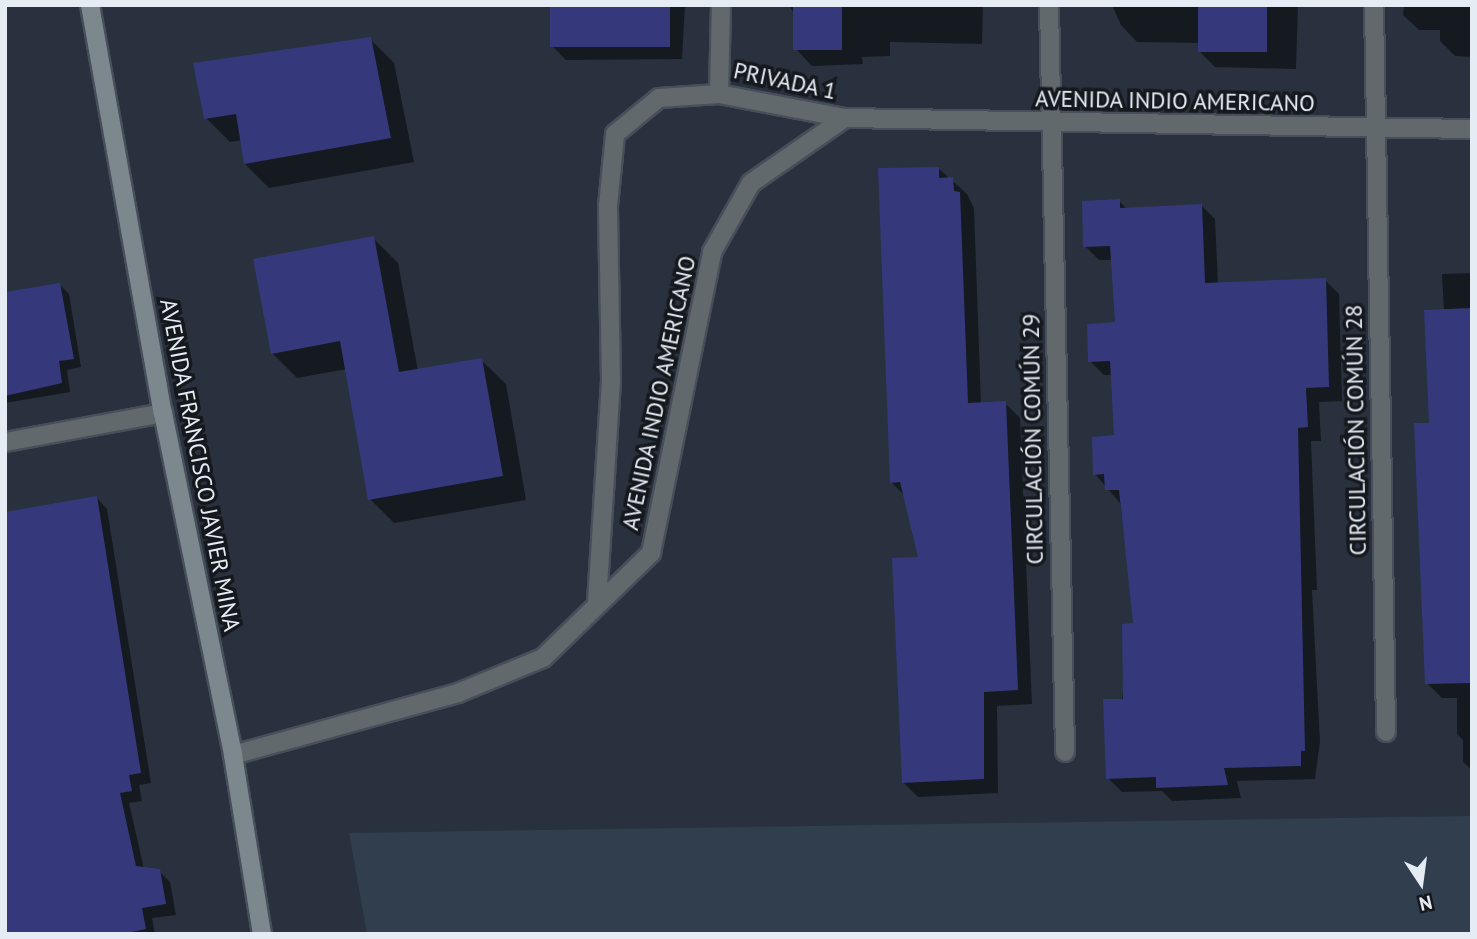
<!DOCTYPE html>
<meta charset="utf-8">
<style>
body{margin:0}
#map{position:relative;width:1477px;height:939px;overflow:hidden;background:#28313d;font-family:"PT Sans",sans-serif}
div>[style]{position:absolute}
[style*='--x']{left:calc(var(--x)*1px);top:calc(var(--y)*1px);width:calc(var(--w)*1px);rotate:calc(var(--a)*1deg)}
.built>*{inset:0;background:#313e4e}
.shadow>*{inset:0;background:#0007}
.building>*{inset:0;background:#35397c;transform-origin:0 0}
.roads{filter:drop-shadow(2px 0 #464f5a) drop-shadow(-2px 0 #464f5a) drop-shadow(0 2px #464f5a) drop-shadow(0 -2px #464f5a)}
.street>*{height:18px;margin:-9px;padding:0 9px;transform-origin:9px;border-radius:9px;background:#61696c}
.secondary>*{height:18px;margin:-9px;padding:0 9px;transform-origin:9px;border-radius:9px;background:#7c888d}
span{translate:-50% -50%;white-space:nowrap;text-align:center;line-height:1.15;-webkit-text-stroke:7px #15191e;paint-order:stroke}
.street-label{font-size:23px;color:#e6ecf4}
.frame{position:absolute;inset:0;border:7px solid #e6ecf4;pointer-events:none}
.north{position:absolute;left:1386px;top:848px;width:70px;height:70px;-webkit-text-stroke:5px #15191e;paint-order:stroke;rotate:167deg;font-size:19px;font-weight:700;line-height:28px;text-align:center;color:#e6ecf4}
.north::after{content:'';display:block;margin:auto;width:24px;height:32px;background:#e6ecf4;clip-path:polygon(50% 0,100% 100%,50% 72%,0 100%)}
</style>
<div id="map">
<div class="built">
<i style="clip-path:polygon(1472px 816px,1472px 934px,367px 934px,349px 833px)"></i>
</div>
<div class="shadow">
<i style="clip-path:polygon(552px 5px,685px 5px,682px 59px,566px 60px,552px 46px)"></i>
<i style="clip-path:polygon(789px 5px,983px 5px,982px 44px,890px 42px,890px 56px,862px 57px,863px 64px,812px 66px,796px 49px,795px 16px)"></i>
<i style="clip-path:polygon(1112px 5px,1298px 5px,1296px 69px,1215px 67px,1199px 51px,1199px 43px,1137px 42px,1121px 25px)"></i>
<i style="clip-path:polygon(1404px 5px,1472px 5px,1472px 57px,1455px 56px,1440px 41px,1440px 30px,1419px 30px,1403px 15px)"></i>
<i style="clip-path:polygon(370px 39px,394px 63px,414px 162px,269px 188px,245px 164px,242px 140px,230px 142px,206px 118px)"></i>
<i style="clip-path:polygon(938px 168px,967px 194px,974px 208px,981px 404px,1005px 403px,1020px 418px,1032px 704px,997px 706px,998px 793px,918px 797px,904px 783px,920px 559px,905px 496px,891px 482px)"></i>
<i style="clip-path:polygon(1119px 201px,1127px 209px,1201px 205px,1215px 219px,1218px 284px,1325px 280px,1339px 294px,1342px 401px,1319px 402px,1321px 441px,1311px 441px,1317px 590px,1312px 590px,1320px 742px,1315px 779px,1237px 781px,1241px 798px,1172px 801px,1162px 791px,1122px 792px,1108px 778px,1135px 625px,1120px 503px,1095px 474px,1116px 437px,1112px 375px,1104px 375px,1090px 361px,1116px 324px,1113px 260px,1099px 260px,1085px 246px)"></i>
<i style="clip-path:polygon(373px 238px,398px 263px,418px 371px,481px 360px,506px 384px,526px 500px,394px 523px,370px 499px,347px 369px,297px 378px,272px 353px)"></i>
<i style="clip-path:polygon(1472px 273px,1472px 770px,1463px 762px,1463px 740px,1457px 734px,1457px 698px,1442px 698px,1427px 683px,1431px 424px,1444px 311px,1442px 274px)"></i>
<i style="clip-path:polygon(60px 285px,69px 294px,81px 367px,67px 370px,70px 392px,5px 403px,5px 294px)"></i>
<i style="clip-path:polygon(97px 498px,107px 509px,151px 783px,139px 785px,142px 801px,129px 803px,144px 869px,159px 871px,170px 882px,176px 915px,152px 918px,155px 934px,5px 934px)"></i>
</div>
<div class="building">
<i style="left:550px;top:5px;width:120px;height:42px"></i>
<i style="left:793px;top:5px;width:49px;height:45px"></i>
<i style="left:1198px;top:5px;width:69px;height:47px"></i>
<i style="clip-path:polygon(371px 37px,391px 138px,244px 164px,236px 114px,204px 119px,193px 63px)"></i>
<i style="clip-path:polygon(939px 167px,939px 178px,953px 177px,954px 191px,960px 192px,968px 403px,1006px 401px,1018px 690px,984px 692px,984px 779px,902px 783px,892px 558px,918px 557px,900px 482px,890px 483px,878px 168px)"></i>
<i style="clip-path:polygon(1120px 199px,1120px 208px,1202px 204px,1205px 283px,1326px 278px,1329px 387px,1306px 388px,1308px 427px,1298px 428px,1305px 751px,1301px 751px,1301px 766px,1224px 768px,1228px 785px,1156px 788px,1156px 777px,1106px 779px,1103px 699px,1123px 699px,1122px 624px,1133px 623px,1119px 490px,1105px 490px,1104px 474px,1093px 475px,1092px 437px,1114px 435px,1110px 361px,1088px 362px,1087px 324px,1115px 322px,1110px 246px,1083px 247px,1082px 201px)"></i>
<i style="clip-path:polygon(374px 236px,399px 372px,482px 358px,503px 476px,368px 500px,340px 341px,271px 354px,253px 259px)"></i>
<i style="clip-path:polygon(60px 283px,74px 359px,59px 361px,62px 383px,5px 396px,5px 292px)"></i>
<i style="clip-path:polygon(1472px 308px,1472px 683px,1425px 684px,1414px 423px,1429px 423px,1424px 310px)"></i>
<i style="clip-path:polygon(97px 496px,141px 773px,129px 775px,132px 791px,120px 793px,136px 866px,160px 869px,166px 904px,142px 908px,146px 929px,122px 934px,5px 934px,5px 512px)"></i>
</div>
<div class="roads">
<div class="street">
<i style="--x:1049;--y:5;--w:747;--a:88.77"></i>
<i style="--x:1374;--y:5;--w:727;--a:89.05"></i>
<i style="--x:719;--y:94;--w:89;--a:-88.7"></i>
<i style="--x:5;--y:442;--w:161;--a:-10.4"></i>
<i style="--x:597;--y:603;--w:222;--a:-86.4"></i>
<i style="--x:611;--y:381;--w:175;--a:-91"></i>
<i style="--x:608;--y:206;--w:72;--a:-84.4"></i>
<i style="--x:615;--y:134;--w:57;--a:-39.3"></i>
<i style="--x:659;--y:98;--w:60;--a:-3.8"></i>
<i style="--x:719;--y:94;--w:128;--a:10.8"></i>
<i style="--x:845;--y:118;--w:627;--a:1.01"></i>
<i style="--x:233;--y:755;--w:233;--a:-15.4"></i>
<i style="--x:458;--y:693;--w:92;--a:-22.4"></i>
<i style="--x:543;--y:658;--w:151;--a:-44.2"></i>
<i style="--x:651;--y:553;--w:307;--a:-78.5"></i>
<i style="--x:712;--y:252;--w:79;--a:-60.5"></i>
<i style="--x:751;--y:183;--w:114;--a:-34.7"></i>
</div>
<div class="secondary">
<i style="--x:90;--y:5;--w:414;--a:79.9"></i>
<i style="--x:163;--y:413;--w:349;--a:78.4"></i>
<i style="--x:233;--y:755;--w:181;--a:80.8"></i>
</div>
</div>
<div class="street-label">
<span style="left:785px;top:81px;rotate:12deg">PRIVADA 1</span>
<span style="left:1175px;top:101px;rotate:1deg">AVENIDA INDIO AMERICANO</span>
<span style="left:659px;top:393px;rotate:-78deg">AVENIDA INDIO AMERICANO</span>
<span style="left:1356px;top:430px;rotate:-91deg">CIRCULACIÓN COMÚN 28</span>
<span style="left:1033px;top:439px;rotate:-91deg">CIRCULACIÓN COMÚN 29</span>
<span style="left:200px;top:465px;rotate:79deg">AVENIDA FRANCISCO JAVIER MINA</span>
</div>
<div class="frame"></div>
<div class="north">N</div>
</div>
